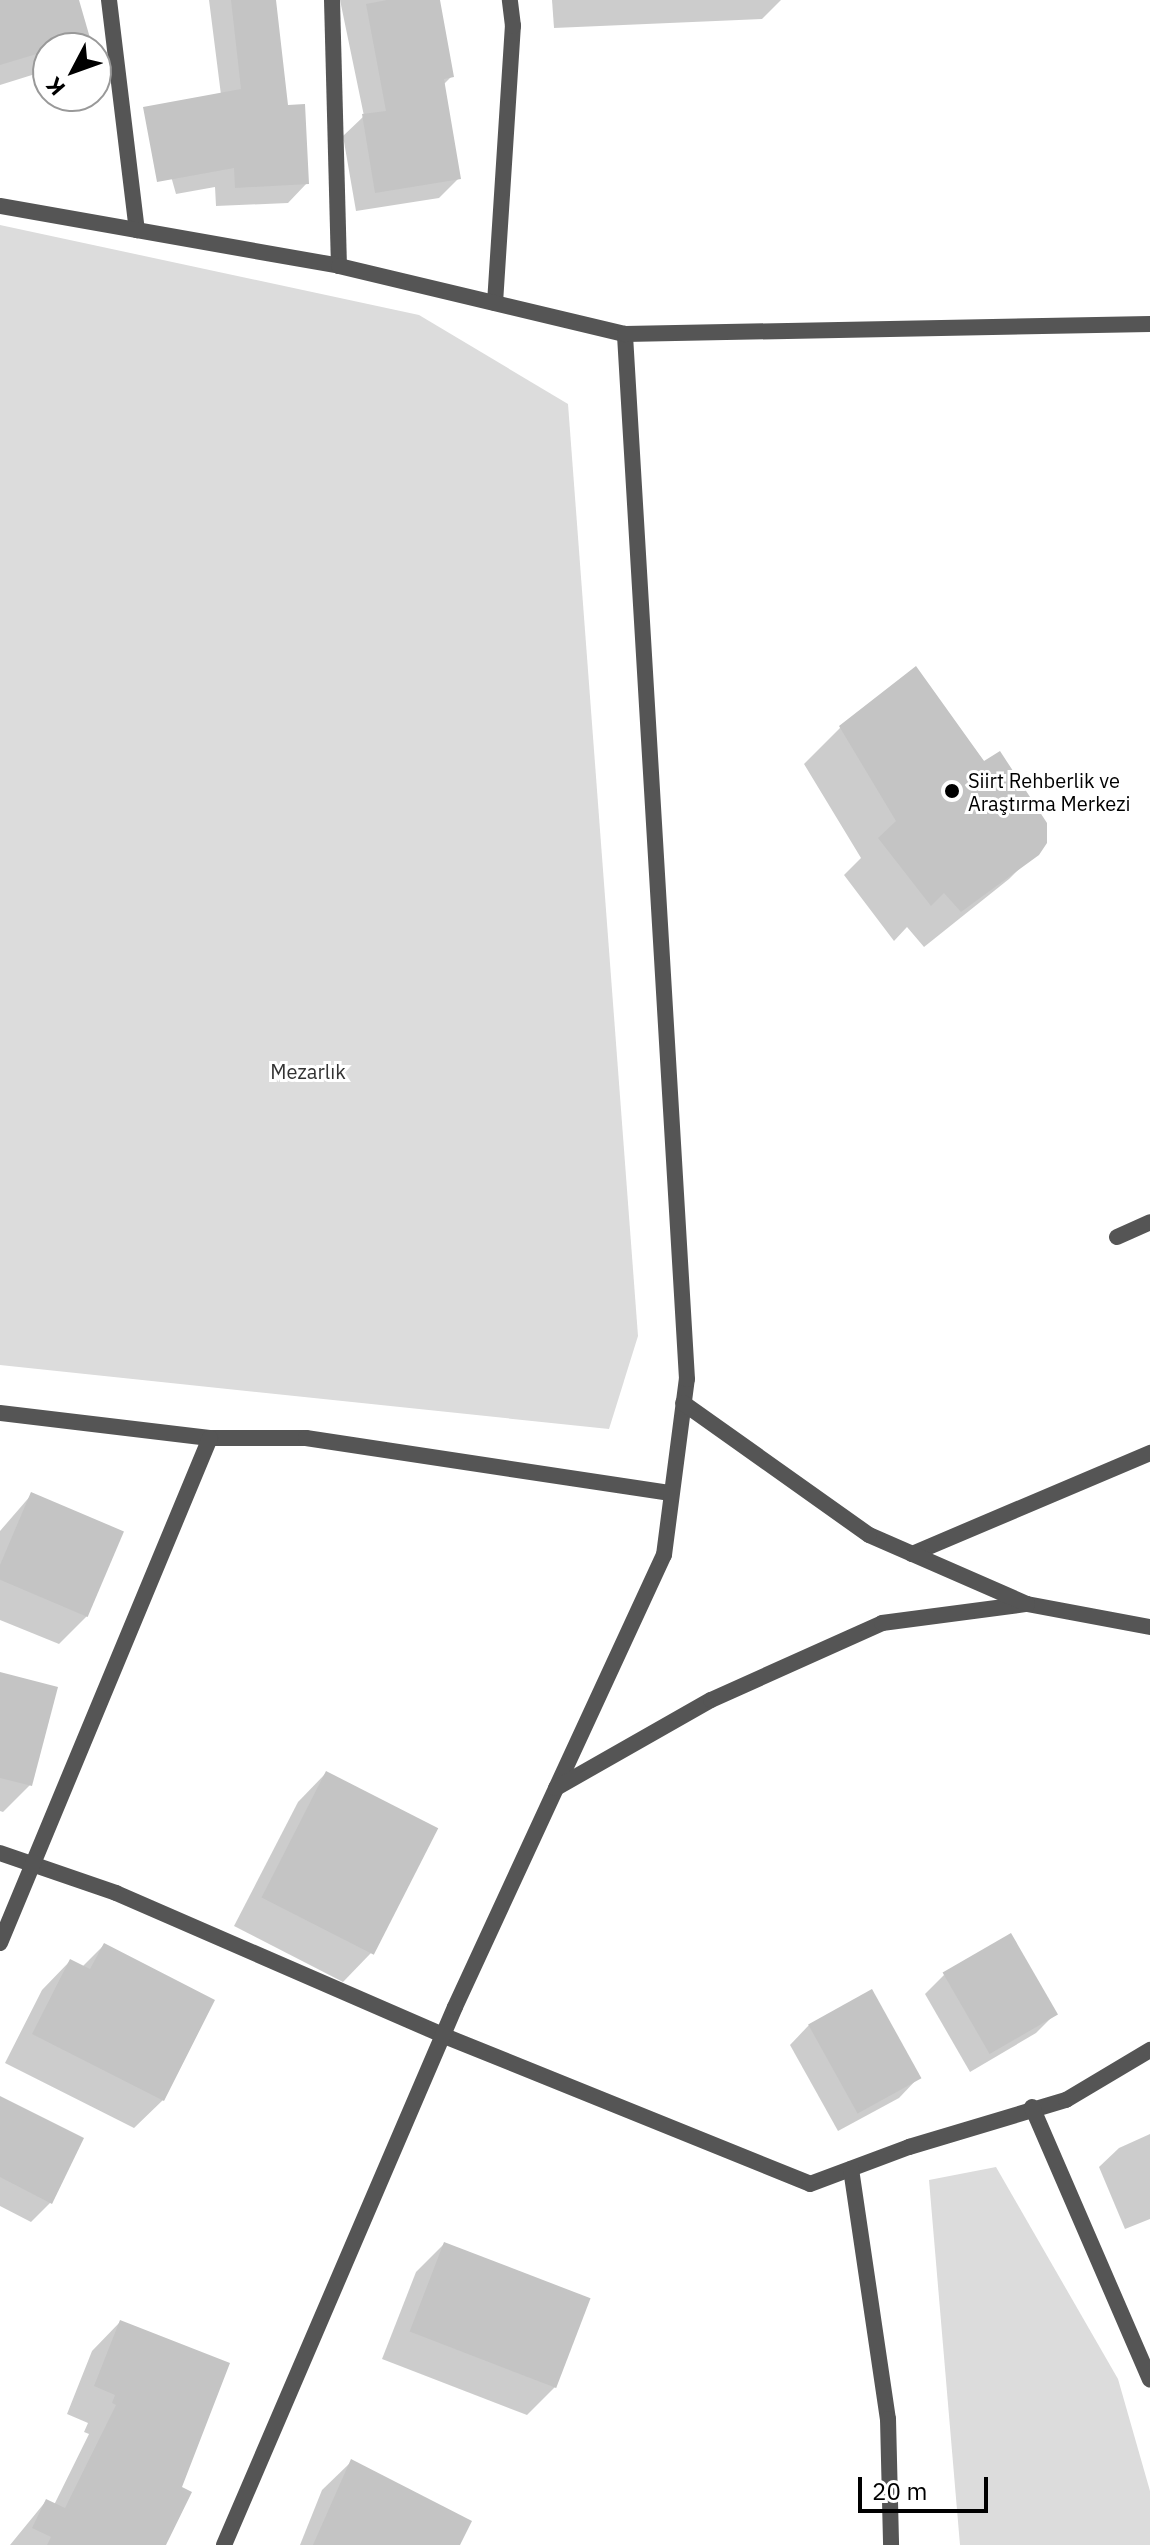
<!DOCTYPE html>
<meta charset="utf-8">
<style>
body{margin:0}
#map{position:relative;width:1150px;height:2545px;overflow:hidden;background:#fff;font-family:"IBM Plex Sans",sans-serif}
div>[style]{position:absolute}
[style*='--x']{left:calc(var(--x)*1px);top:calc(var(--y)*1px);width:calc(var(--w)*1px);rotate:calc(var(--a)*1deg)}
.green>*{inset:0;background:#dcdcdc}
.shadow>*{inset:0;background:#0003}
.building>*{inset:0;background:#c4c4c4;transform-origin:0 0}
.minor>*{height:16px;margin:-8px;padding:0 8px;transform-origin:8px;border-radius:8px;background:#555}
.tertiary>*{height:16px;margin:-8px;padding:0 8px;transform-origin:8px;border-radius:8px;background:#555}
.dots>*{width:22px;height:22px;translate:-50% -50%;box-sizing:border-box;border:4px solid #fff;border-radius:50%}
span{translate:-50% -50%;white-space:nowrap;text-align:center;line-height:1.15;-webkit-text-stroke:6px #fff;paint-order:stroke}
.poi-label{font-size:20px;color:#000}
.left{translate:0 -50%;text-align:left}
.park-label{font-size:20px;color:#333}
.north{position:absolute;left:32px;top:32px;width:80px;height:80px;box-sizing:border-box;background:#fff;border:2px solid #999;border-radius:50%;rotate:229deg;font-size:22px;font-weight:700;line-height:32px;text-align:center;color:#000}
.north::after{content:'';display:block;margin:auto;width:28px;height:36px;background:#000;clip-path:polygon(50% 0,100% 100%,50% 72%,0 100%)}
.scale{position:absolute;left:858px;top:2477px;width:130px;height:36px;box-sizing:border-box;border:4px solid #000;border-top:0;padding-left:10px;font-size:24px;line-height:28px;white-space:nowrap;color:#000;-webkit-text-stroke:6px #fff;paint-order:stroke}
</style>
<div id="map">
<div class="green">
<i style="clip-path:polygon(0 225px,419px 315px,568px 404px,638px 1336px,609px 1429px,0 1365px)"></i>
<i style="clip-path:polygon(996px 2167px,1118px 2379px,1150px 2491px,1150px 2545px,960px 2545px,929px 2180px)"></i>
</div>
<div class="shadow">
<i style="clip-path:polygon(0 0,77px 0,88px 37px,77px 48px,48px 48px,48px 70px,0 85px)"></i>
<i style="clip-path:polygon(209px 0,274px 0,287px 107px,307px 183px,288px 203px,216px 206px,215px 187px,176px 194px,156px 123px,221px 95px)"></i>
<i style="clip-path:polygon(340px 0,438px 0,451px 77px,443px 85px,459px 178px,439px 198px,356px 211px,343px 136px,364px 116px)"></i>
<i style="clip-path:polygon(552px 0,781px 0,762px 19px,554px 28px)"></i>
<i style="clip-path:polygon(915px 669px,1045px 843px,1009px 879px,924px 947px,907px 927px,894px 941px,844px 875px,861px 858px,804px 764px,840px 728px)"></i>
<i style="clip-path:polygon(32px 1494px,87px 1616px,59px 1644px,0 1620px,0 1531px)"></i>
<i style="clip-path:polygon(0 1674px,30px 1785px,3px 1812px,0 1811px)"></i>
<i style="clip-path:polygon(326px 1773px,371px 1953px,343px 1982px,234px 1926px,298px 1802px)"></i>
<i style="clip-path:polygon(104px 1945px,163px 2100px,134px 2128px,5px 2063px,42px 1990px,70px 1961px,82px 1967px)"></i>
<i style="clip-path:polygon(944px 1975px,1056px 2013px,1036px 2033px,970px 2072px,925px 1994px)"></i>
<i style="clip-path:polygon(809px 2025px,918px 2078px,899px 2098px,838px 2131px,790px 2045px)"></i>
<i style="clip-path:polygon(0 2104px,51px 2202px,31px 2222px,0 2206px)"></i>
<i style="clip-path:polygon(1150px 2134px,1150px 2219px,1125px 2229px,1099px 2167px,1119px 2148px)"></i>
<i style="clip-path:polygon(444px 2244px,555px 2387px,527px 2415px,382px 2359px,416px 2272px)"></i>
<i style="clip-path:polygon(120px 2322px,179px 2488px,163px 2545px,10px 2545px,46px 2501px,54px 2505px,89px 2434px,84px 2432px,88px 2423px,67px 2414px,92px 2351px)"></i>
<i style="clip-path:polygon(351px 2462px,457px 2545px,300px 2545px,322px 2490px)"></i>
</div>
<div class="building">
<i style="clip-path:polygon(0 0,79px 0,90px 38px,0 65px)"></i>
<i style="clip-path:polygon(231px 0,276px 0,288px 105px,305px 104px,309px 184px,235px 188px,234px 168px,157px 182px,143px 107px,241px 89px)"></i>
<i style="clip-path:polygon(387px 0,440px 0,454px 77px,444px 79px,461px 179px,375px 193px,362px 114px,386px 111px,366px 4px)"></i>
<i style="clip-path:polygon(916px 666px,984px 761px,1000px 751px,1047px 823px,1047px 843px,1039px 855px,961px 912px,944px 893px,931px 906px,878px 838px,896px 821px,839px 726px)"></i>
<i style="left:31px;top:1492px;width:101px;height:93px;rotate:23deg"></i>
<i style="clip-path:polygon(0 1672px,58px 1687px,32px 1786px,0 1778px)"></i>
<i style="left:326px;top:1771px;width:126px;height:142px;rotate:27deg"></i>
<i style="left:1011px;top:1933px;width:94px;height:79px;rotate:60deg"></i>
<i style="clip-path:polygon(104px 1943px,215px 2000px,164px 2101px,32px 2034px,70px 1959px,90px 1969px)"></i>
<i style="left:872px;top:1989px;width:102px;height:73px;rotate:61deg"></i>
<i style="clip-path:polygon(0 2096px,84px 2138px,52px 2204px,0 2177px)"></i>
<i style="left:444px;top:2242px;width:157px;height:96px;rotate:21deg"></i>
<i style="clip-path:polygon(120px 2320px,230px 2363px,182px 2487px,192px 2492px,166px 2545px,47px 2545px,51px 2537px,32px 2528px,46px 2499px,65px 2508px,116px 2405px,112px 2403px,115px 2395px,94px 2386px)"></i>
<i style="clip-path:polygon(351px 2459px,472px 2521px,460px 2545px,313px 2545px)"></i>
</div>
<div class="minor">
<i style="--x:109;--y:0;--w:232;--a:83.1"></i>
<i style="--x:332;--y:0;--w:266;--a:88.5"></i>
<i style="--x:495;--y:303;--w:278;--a:-86.3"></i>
<i style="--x:513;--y:26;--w:26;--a:-97"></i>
<i style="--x:1117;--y:1237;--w:36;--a:-24"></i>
<i style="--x:0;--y:1413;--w:211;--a:6.8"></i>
<i style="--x:210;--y:1438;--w:96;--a:0"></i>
<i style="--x:306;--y:1438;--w:369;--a:8.6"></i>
<i style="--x:912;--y:1554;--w:259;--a:-23"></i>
<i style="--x:0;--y:1853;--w:123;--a:19"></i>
<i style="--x:116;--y:1893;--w:356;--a:23.5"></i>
<i style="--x:442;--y:2035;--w:397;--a:22"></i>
<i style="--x:810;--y:2184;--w:106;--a:-20.5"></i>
<i style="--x:909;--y:2147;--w:164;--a:-16.7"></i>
<i style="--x:1066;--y:2100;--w:98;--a:-30.8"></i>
<i style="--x:0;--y:1943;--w:547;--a:-67.42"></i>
<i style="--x:851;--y:2169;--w:253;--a:81.6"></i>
<i style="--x:888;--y:2419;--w:126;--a:88.6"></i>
<i style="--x:224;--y:2545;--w:585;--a:-66.76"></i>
<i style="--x:455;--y:2007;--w:498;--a:-65.2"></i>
<i style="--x:664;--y:1555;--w:177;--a:-82.6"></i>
<i style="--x:687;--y:1379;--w:1047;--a:-93.4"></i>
</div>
<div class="tertiary">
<i style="--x:0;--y:206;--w:344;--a:10"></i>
<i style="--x:339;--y:266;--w:294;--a:13.4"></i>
<i style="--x:625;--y:334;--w:525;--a:-1.09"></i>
<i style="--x:1027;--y:1604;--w:125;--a:10.6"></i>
<i style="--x:556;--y:1788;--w:178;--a:-29.6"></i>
<i style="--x:711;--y:1700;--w:188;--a:-24.2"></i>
<i style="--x:882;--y:1623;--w:146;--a:-7.5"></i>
<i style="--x:1027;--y:1604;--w:172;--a:-156.4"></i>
<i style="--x:869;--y:1535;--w:228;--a:-144.6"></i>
<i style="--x:1032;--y:2107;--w:297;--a:66.6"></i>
</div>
<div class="dots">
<i style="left:952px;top:791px;background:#000"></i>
</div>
<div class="poi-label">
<span class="left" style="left:968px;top:792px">Siirt Rehberlik ve<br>Araştırma Merkezi</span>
</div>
<div class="park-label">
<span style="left:308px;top:1071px">Mezarlık</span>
</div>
<div class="north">K</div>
<div class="scale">20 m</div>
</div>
